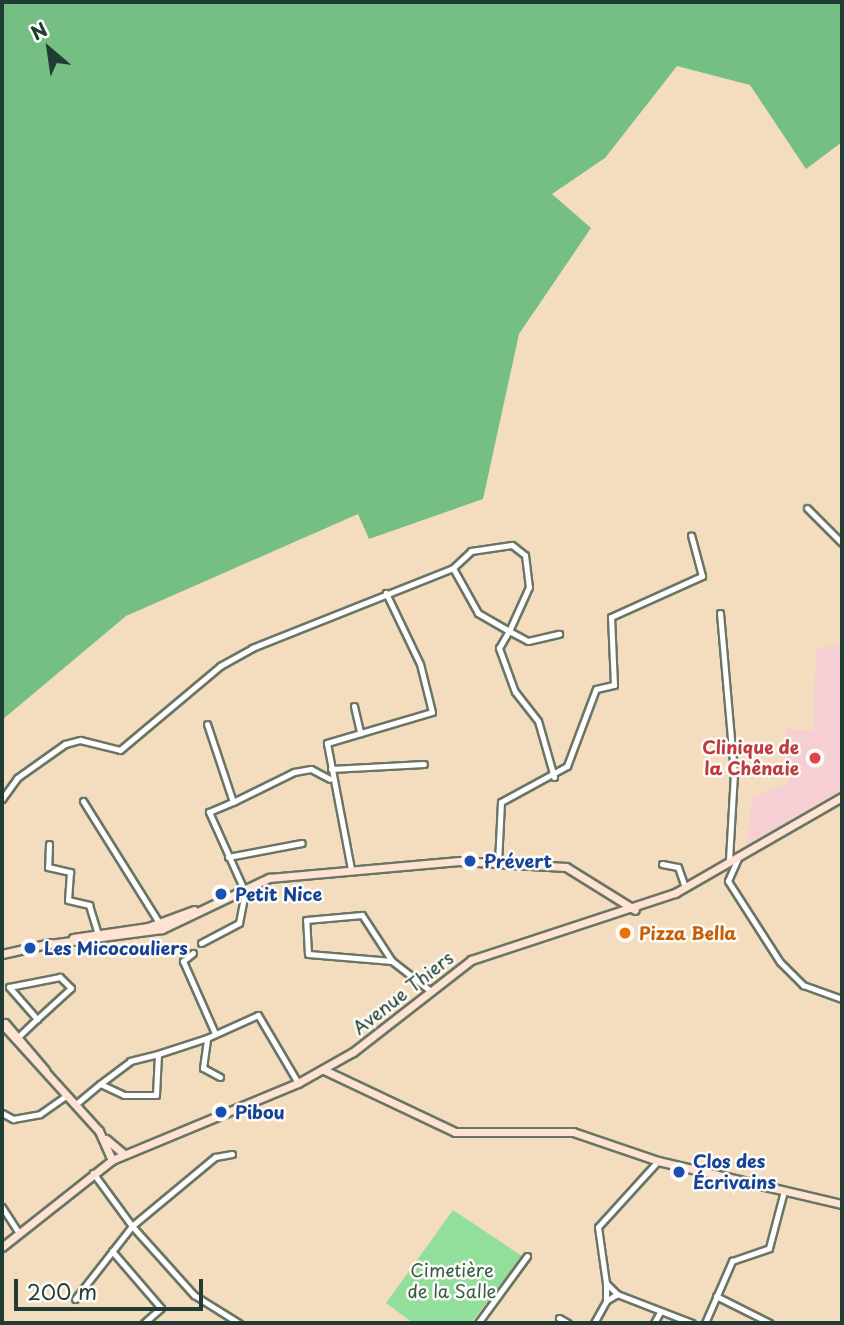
<!DOCTYPE html>
<meta charset="utf-8">
<style>
body{margin:0}
#map{position:relative;width:844px;height:1325px;overflow:hidden;background:#f4ddbf;font-family:"Playpen Sans",sans-serif}
div>[style]{position:absolute}
[style*='--x']{left:calc(var(--x)*1px);top:calc(var(--y)*1px);width:calc(var(--w)*1px);rotate:calc(var(--a)*1deg)}
.built>*{inset:0;background:#f6cfd5}
.green>*{inset:0;background:#92df9c}
.forest>*{inset:0;background:#75be84}
.roads{filter:drop-shadow(2px 0 #6a7565) drop-shadow(-2px 0 #6a7565) drop-shadow(0 2px #6a7565) drop-shadow(0 -2px #6a7565)}
.street>*{height:5px;margin:-2.5px;padding:0 2.5px;transform-origin:2.5px;border-radius:2.5px;background:#fff}
.secondary>*{height:7px;margin:-3.5px;padding:0 3.5px;transform-origin:3.5px;border-radius:3.5px;background:#fee3d2}
.dots>*{width:19px;height:19px;translate:-50% -50%;box-sizing:border-box;border:4px solid #fdfcf7;border-radius:50%}
span{translate:-50% -50%;white-space:nowrap;text-align:center;line-height:1.15;-webkit-text-stroke:5px #fdfcf7;paint-order:stroke}
.health-label{font-size:18px;color:#be3a42;font-weight:700}
.right{translate:-100% -50%;text-align:right}
.transit-label{font-size:18px;color:#164399;font-weight:700}
.left{translate:0 -50%;text-align:left}
.food-label{font-size:18px;color:#c56008;font-weight:700}
.street-label{font-size:18px;color:#1f3d34}
.park-label{font-size:18px;color:#365d49}
.frame{position:absolute;inset:0;border:4px solid #1f3d34;pointer-events:none}
.north{position:absolute;left:14px;top:14px;width:70px;height:70px;-webkit-text-stroke:5px #fdfcf7;paint-order:stroke;rotate:331deg;font-size:19px;font-weight:700;line-height:28px;text-align:center;color:#1f3d34}
.north::after{content:'';display:block;margin:auto;width:24px;height:32px;background:#1f3d34;clip-path:polygon(50% 0,100% 100%,50% 72%,0 100%)}
.scale{position:absolute;left:14px;top:1279px;width:189px;height:32px;box-sizing:border-box;border:4px solid #1f3d34;border-top:0;padding-left:9px;font-size:21px;line-height:24px;white-space:nowrap;color:#1f3d34;-webkit-text-stroke:5px #fdfcf7;paint-order:stroke}
</style>
<div id="map">
<div class="built">
<i style="clip-path:polygon(842px 644px,842px 790px,747px 844px,752px 797px,788px 784px,786px 729px,813px 731px,816px 649px)"></i>
</div>
<div class="green">
<i style="clip-path:polygon(453px 1210px,522px 1256px,471px 1323px,413px 1323px,386px 1303px)"></i>
</div>
<div class="forest">
<i style="clip-path:polygon(2px 2px,842px 2px,842px 142px,806px 169px,750px 85px,677px 66px,605px 158px,552px 194px,591px 228px,519px 334px,483px 499px,369px 539px,358px 514px,126px 616px,2px 720px)"></i>
</div>
<div class="roads">
<div class="street">
<i style="--x:807;--y:508;--w:49;--a:45"></i>
<i style="--x:512;--y:545;--w:16;--a:38"></i>
<i style="--x:525;--y:555;--w:32;--a:83"></i>
<i style="--x:529;--y:587;--w:48;--a:114.4"></i>
<i style="--x:509;--y:631;--w:36;--a:-150"></i>
<i style="--x:478;--y:613;--w:51;--a:-119.1"></i>
<i style="--x:453;--y:568;--w:25;--a:-43"></i>
<i style="--x:471;--y:551;--w:41;--a:-8.3"></i>
<i style="--x:720;--y:613;--w:161;--a:85"></i>
<i style="--x:734;--y:773;--w:88;--a:93.3"></i>
<i style="--x:354;--y:706;--w:28;--a:77"></i>
<i style="--x:331;--y:769;--w:93;--a:-3.1"></i>
<i style="--x:554;--y:777;--w:58;--a:-105.9"></i>
<i style="--x:538;--y:721;--w:37;--a:-128"></i>
<i style="--x:515;--y:692;--w:47;--a:-110"></i>
<i style="--x:499;--y:648;--w:20;--a:-60"></i>
<i style="--x:509;--y:631;--w:21;--a:28"></i>
<i style="--x:528;--y:641;--w:32;--a:-13"></i>
<i style="--x:2;--y:799;--w:26;--a:-54"></i>
<i style="--x:17;--y:778;--w:59;--a:-35.3"></i>
<i style="--x:65;--y:744;--w:16;--a:-15"></i>
<i style="--x:80;--y:740;--w:41;--a:14"></i>
<i style="--x:120;--y:750;--w:131;--a:-40"></i>
<i style="--x:220;--y:666;--w:37;--a:-29"></i>
<i style="--x:252;--y:648;--w:216;--a:-21.7"></i>
<i style="--x:83;--y:801;--w:147;--a:58"></i>
<i style="--x:233;--y:802;--w:68;--a:-26.2"></i>
<i style="--x:294;--y:772;--w:17;--a:-10"></i>
<i style="--x:311;--y:769;--w:21;--a:28"></i>
<i style="--x:49;--y:844;--w:23;--a:92"></i>
<i style="--x:48;--y:867;--w:23;--a:13"></i>
<i style="--x:70;--y:872;--w:28;--a:94"></i>
<i style="--x:68;--y:900;--w:22;--a:13"></i>
<i style="--x:89;--y:905;--w:34;--a:73"></i>
<i style="--x:739;--y:856;--w:27;--a:114"></i>
<i style="--x:728;--y:881;--w:96;--a:57.3"></i>
<i style="--x:780;--y:962;--w:33;--a:45"></i>
<i style="--x:803;--y:985;--w:41;--a:19.7"></i>
<i style="--x:228;--y:857;--w:75;--a:-10.7"></i>
<i style="--x:498;--y:863;--w:61;--a:-87.2"></i>
<i style="--x:501;--y:802;--w:75;--a:-28.6"></i>
<i style="--x:567;--y:766;--w:82;--a:-69.4"></i>
<i style="--x:596;--y:689;--w:18;--a:-13"></i>
<i style="--x:614;--y:685;--w:68;--a:-92.5"></i>
<i style="--x:611;--y:617;--w:100;--a:-24.3"></i>
<i style="--x:702;--y:576;--w:42;--a:-105"></i>
<i style="--x:662;--y:864;--w:16;--a:11"></i>
<i style="--x:678;--y:867;--w:21;--a:71"></i>
<i style="--x:351;--y:869;--w:128;--a:-100.8"></i>
<i style="--x:327;--y:743;--w:109;--a:-16.4"></i>
<i style="--x:432;--y:712;--w:49;--a:-104"></i>
<i style="--x:420;--y:664;--w:79;--a:-115.6"></i>
<i style="--x:201;--y:943;--w:43;--a:-27.8"></i>
<i style="--x:239;--y:923;--w:32;--a:-79"></i>
<i style="--x:245;--y:892;--w:88;--a:-114.2"></i>
<i style="--x:209;--y:812;--w:26;--a:-23"></i>
<i style="--x:233;--y:802;--w:82;--a:-108.4"></i>
<i style="--x:193;--y:953;--w:13;--a:141"></i>
<i style="--x:183;--y:961;--w:77;--a:66.1"></i>
<i style="--x:392;--y:961;--w:84;--a:-175.2"></i>
<i style="--x:308;--y:954;--w:34;--a:-93"></i>
<i style="--x:306;--y:920;--w:56;--a:-5.1"></i>
<i style="--x:362;--y:915;--w:55;--a:56.9"></i>
<i style="--x:392;--y:961;--w:46;--a:37.9"></i>
<i style="--x:16;--y:1039;--w:29;--a:-44"></i>
<i style="--x:37;--y:1019;--w:46;--a:-42.4"></i>
<i style="--x:71;--y:988;--w:16;--a:-135"></i>
<i style="--x:60;--y:977;--w:52;--a:168.9"></i>
<i style="--x:9;--y:987;--w:43;--a:48.8"></i>
<i style="--x:158;--y:1054;--w:52;--a:-18.1"></i>
<i style="--x:220;--y:1077;--w:19;--a:-152"></i>
<i style="--x:203;--y:1068;--w:30;--a:-82"></i>
<i style="--x:207;--y:1038;--w:56;--a:-24.3"></i>
<i style="--x:258;--y:1015;--w:79;--a:59.5"></i>
<i style="--x:76;--y:1104;--w:31;--a:-40"></i>
<i style="--x:100;--y:1084;--w:38;--a:-37"></i>
<i style="--x:130;--y:1061;--w:29;--a:-14"></i>
<i style="--x:158;--y:1054;--w:41;--a:92.8"></i>
<i style="--x:156;--y:1095;--w:32;--a:180"></i>
<i style="--x:124;--y:1095;--w:26;--a:-155"></i>
<i style="--x:2;--y:1113;--w:13;--a:29"></i>
<i style="--x:13;--y:1119;--w:27;--a:-10"></i>
<i style="--x:40;--y:1114;--w:33;--a:-35"></i>
<i style="--x:232;--y:1154;--w:17;--a:170"></i>
<i style="--x:215;--y:1157;--w:108;--a:140.3"></i>
<i style="--x:132;--y:1226;--w:93;--a:48.1"></i>
<i style="--x:194;--y:1295;--w:53;--a:31.9"></i>
<i style="--x:658;--y:1161;--w:89;--a:132.3"></i>
<i style="--x:598;--y:1227;--w:57;--a:81.9"></i>
<i style="--x:606;--y:1283;--w:16;--a:45"></i>
<i style="--x:617;--y:1294;--w:80;--a:21.1"></i>
<i style="--x:2;--y:1207;--w:31;--a:57"></i>
<i style="--x:112;--y:1251;--w:75;--a:49.3"></i>
<i style="--x:161;--y:1308;--w:23;--a:139"></i>
<i style="--x:606;--y:1283;--w:18;--a:90"></i>
<i style="--x:606;--y:1301;--w:13;--a:-32"></i>
<i style="--x:716;--y:1296;--w:60;--a:26.6"></i>
<i style="--x:75;--y:1299;--w:93;--a:-52"></i>
<i style="--x:132;--y:1226;--w:66;--a:-126.3"></i>
<i style="--x:559;--y:1318;--w:10;--a:29"></i>
<i style="--x:478;--y:1323;--w:83;--a:-53.8"></i>
<i style="--x:594;--y:1323;--w:25;--a:-61"></i>
<i style="--x:654;--y:1323;--w:13;--a:-61"></i>
<i style="--x:705;--y:1323;--w:68;--a:-66.5"></i>
<i style="--x:732;--y:1261;--w:39;--a:-19"></i>
<i style="--x:769;--y:1248;--w:59;--a:-75.3"></i>
</div>
<div class="secondary">
<i style="--x:73;--y:938;--w:76;--a:-8.3"></i>
<i style="--x:148;--y:927;--w:49;--a:-20.3"></i>
<i style="--x:49;--y:944;--w:114;--a:-7.6"></i>
<i style="--x:162;--y:929;--w:119;--a:-25.5"></i>
<i style="--x:269;--y:878;--w:191;--a:-5.1"></i>
<i style="--x:459;--y:861;--w:107;--a:3.2"></i>
<i style="--x:566;--y:867;--w:81;--a:31.9"></i>
<i style="--x:2;--y:954;--w:50;--a:-12.7"></i>
<i style="--x:5;--y:1023;--w:62;--a:49.6"></i>
<i style="--x:2;--y:1024;--w:144;--a:47.8"></i>
<i style="--x:99;--y:1131;--w:32;--a:66"></i>
<i style="--x:324;--y:1070;--w:145;--a:25.3"></i>
<i style="--x:455;--y:1132;--w:118;--a:0"></i>
<i style="--x:573;--y:1132;--w:90;--a:18.8"></i>
<i style="--x:658;--y:1161;--w:189;--a:13.2"></i>
<i style="--x:106;--y:1139;--w:23;--a:40"></i>
<i style="--x:2;--y:1247;--w:140;--a:-38.3"></i>
<i style="--x:112;--y:1160;--w:201;--a:-22.5"></i>
<i style="--x:298;--y:1083;--w:63;--a:-29.4"></i>
<i style="--x:353;--y:1052;--w:150;--a:-37.9"></i>
<i style="--x:471;--y:960;--w:215;--a:-18.2"></i>
<i style="--x:675;--y:893;--w:193;--a:-29.9"></i>
</div>
</div>
<div class="dots">
<i style="left:815px;top:758px;background:#e0444e"></i>
<i style="left:470px;top:861px;background:#1a4fb4"></i>
<i style="left:221px;top:894px;background:#1a4fb4"></i>
<i style="left:625px;top:933px;background:#e8710a"></i>
<i style="left:30px;top:948px;background:#1a4fb4"></i>
<i style="left:221px;top:1112px;background:#1a4fb4"></i>
<i style="left:679px;top:1172px;background:#1a4fb4"></i>
</div>
<div class="health-label">
<span class="right" style="left:799px;top:758px">Clinique de<br>la Chênaie</span>
</div>
<div class="transit-label">
<span class="left" style="left:484px;top:861px">Prévert</span>
<span class="left" style="left:235px;top:894px">Petit Nice</span>
<span class="left" style="left:44px;top:948px">Les Micocouliers</span>
<span class="left" style="left:235px;top:1112px">Pibou</span>
<span class="left" style="left:693px;top:1172px">Clos des<br>Écrivains</span>
</div>
<div class="food-label">
<span class="left" style="left:639px;top:933px">Pizza Bella</span>
</div>
<div class="street-label">
<span style="left:403px;top:993px;rotate:-38deg">Avenue Thiers</span>
</div>
<div class="park-label">
<span style="left:452px;top:1281px">Cimetière<br>de la Salle</span>
</div>
<div class="frame"></div>
<div class="north">N</div>
<div class="scale">200 m</div>
</div>
